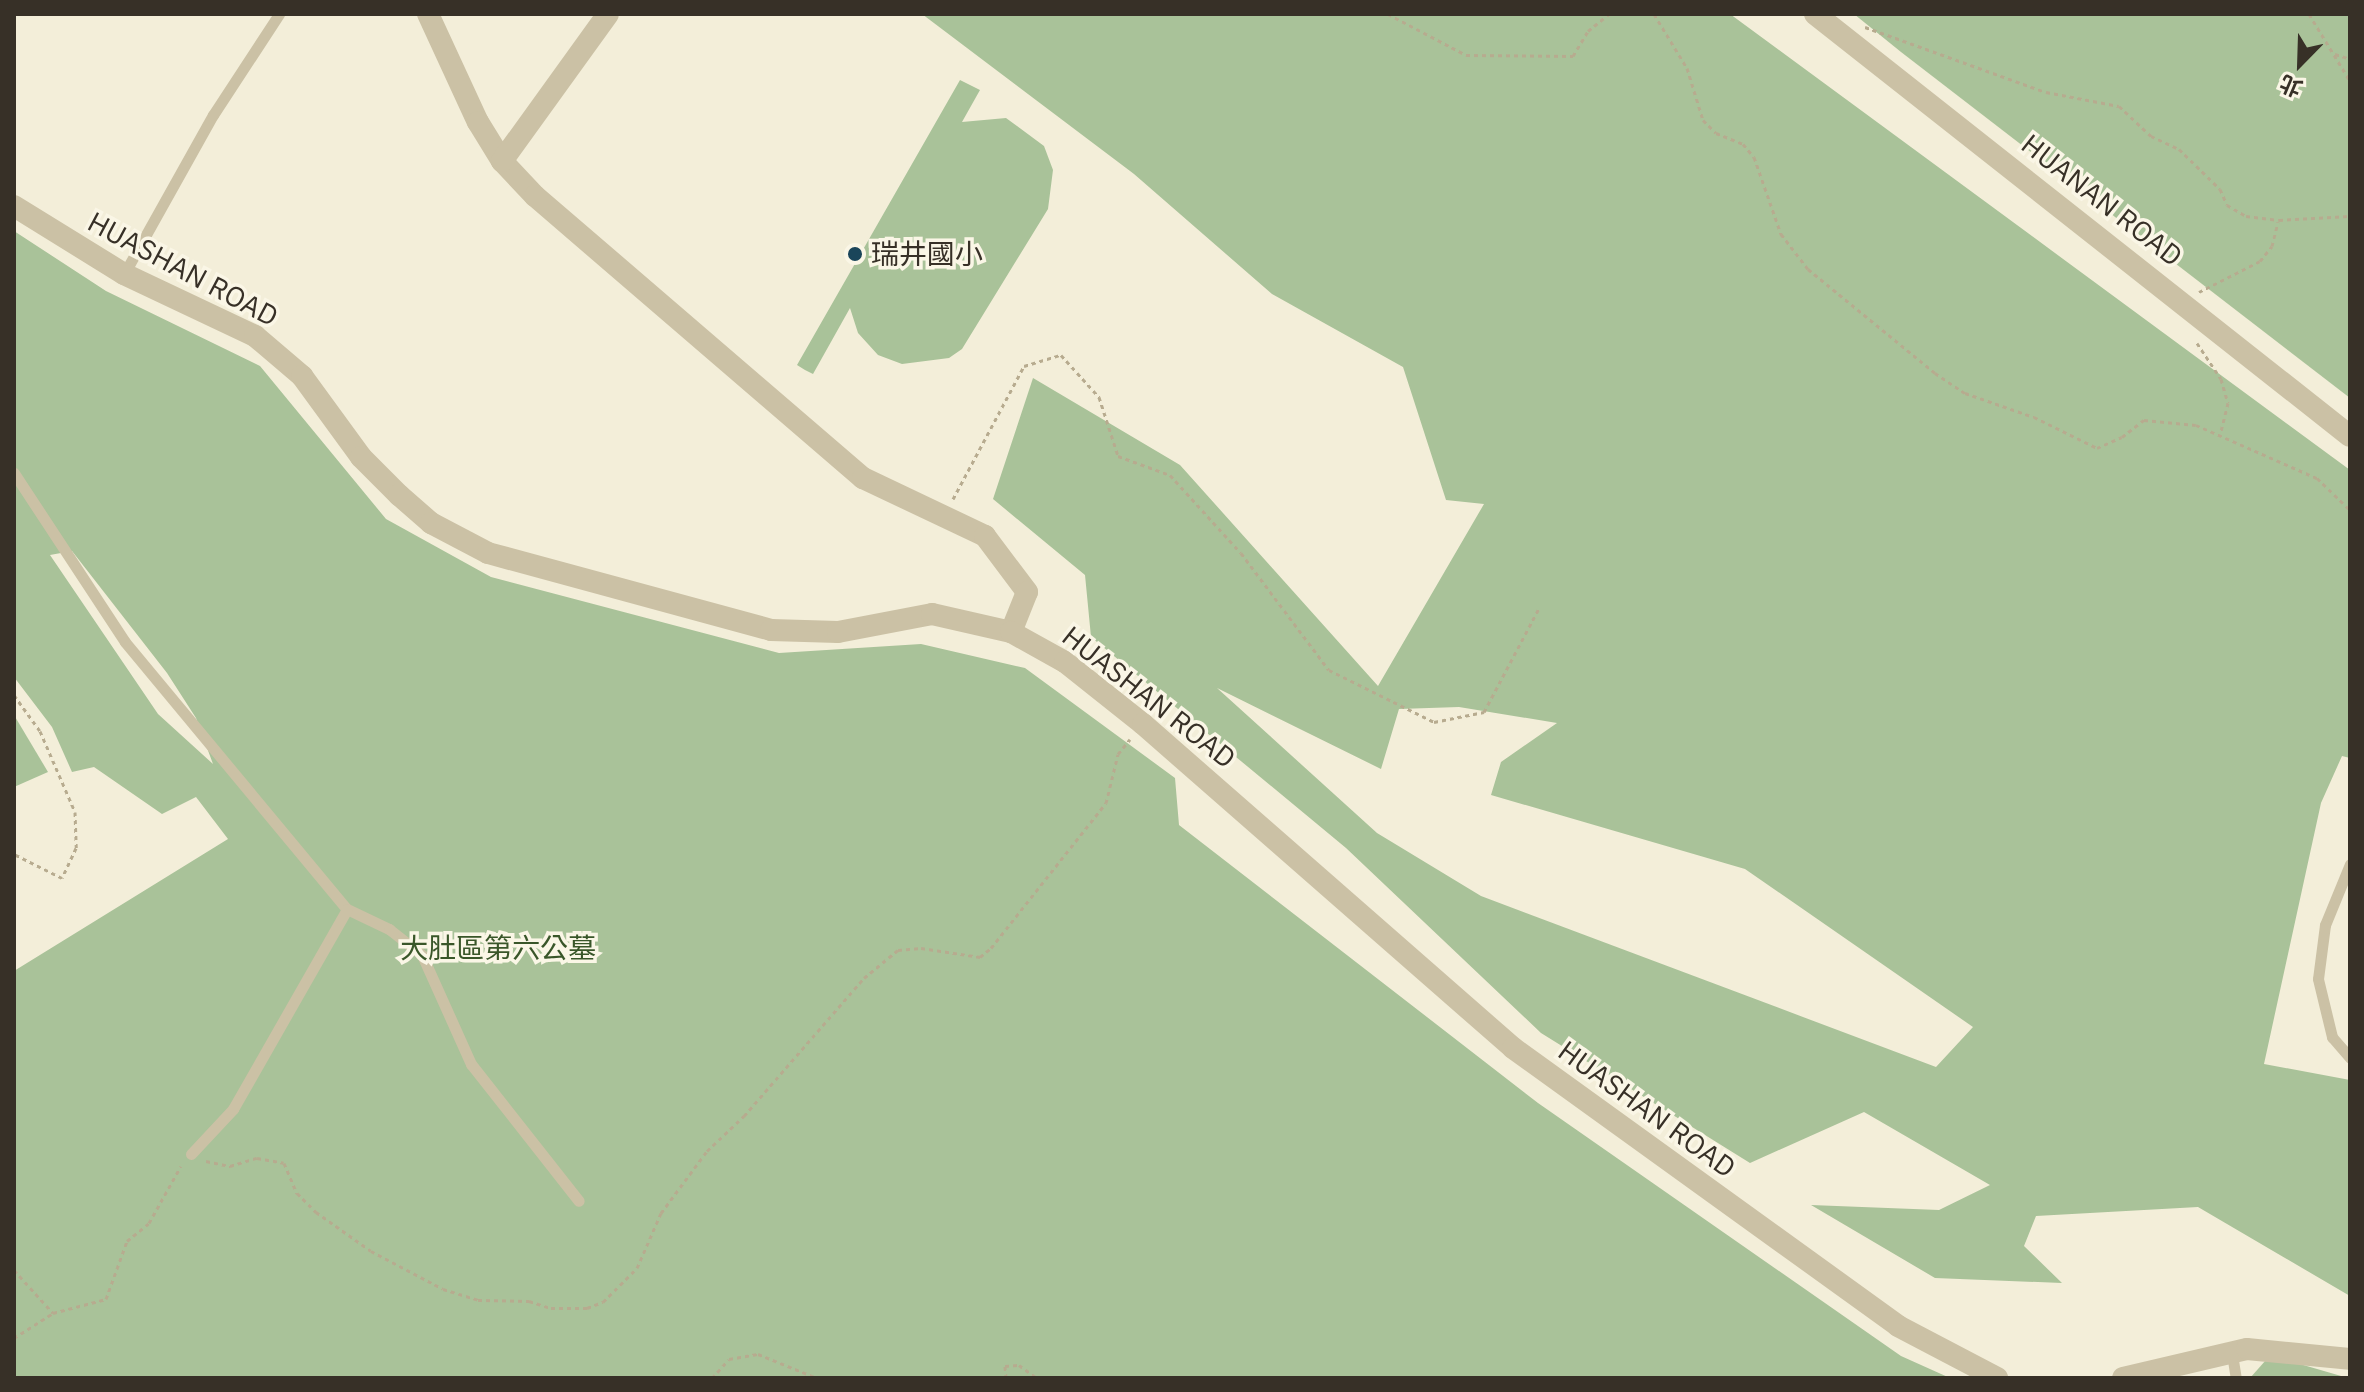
<!DOCTYPE html>
<meta charset="utf-8">
<style>
body{margin:0}
#map{position:relative;width:2364px;height:1392px;overflow:hidden;background:#f3eed9;font-family:"IBM Plex Sans","Noto Sans TC",sans-serif}
div>[style]{position:absolute}
[style*='--x']{left:calc(var(--x)*1px);top:calc(var(--y)*1px);width:calc(var(--w)*1px);rotate:calc(var(--a)*1deg)}
.green>*{inset:0;background:#a9c299}
.path>*{height:3px;margin-top:-1.5px;transform-origin:0;background:repeating-linear-gradient(90deg,#b7ab8f 0 4px,transparent 0 8px)}
.service>*{height:11px;margin:-5.5px;padding:0 5.5px;transform-origin:5.5px;border-radius:5.5px;background:#cbc1a5}
.minor>*{height:22px;margin:-11px;padding:0 11px;transform-origin:11px;border-radius:11px;background:#cbc1a5}
.tertiary>*{height:22px;margin:-11px;padding:0 11px;transform-origin:11px;border-radius:11px;background:#cbc1a5}
.dots>*{width:22px;height:22px;translate:-50% -50%;box-sizing:border-box;border:4px solid #faf6e6;border-radius:50%}
span{translate:-50% -50%;white-space:nowrap;text-align:center;line-height:1.15;-webkit-text-stroke:7px #faf6e6;paint-order:stroke}
.street-label{font-size:28px;color:#373027}
.poi-label{font-size:28px;color:#373027}
.left{translate:0 -50%;text-align:left}
.park-label{font-size:28px;color:#395629}
.frame{position:absolute;inset:0;border:16px solid #373027;pointer-events:none}
.north{position:absolute;left:2260px;top:24px;width:80px;height:80px;-webkit-text-stroke:6px #faf6e6;paint-order:stroke;rotate:203deg;font-size:22px;font-weight:700;line-height:32px;text-align:center;color:#373027}
.north::after{content:'';display:block;margin:auto;width:28px;height:36px;background:#373027;clip-path:polygon(50% 0,100% 100%,50% 72%,0 100%)}
</style>
<div id="map">
<div class="green">
<i style="clip-path:polygon(evenodd,922px 14px,1730px 14px,2350px 470px,2350px 758px,2342px 756px,2321px 803px,2264px 1064px,2350px 1080px,2350px 1296px,2198px 1207px,2036px 1216px,2024px 1246px,2062px 1283px,1935px 1278px,1811px 1205px,1939px 1210px,1990px 1185px,1864px 1112px,1750px 1163px,1541px 1033px,1346px 848px,1091px 637px,1085px 575px,993px 499px,1033px 378px,1180px 465px,1378px 686px,1484px 504px,1446px 500px,1403px 367px,1272px 294px,1134px 174px,922px 14px,1217px 688px,1381px 769px,1399px 709px,1459px 707px,1557px 723px,1501px 762px,1491px 795px,1745px 869px,1973px 1027px,1936px 1067px,1481px 896px,1377px 833px,1217px 688px)"></i>
<i style="clip-path:polygon(1854px 14px,2350px 14px,2350px 398px,1901px 52px)"></i>
<i style="clip-path:polygon(960px 80px,980px 90px,962px 122px,1006px 118px,1044px 146px,1053px 170px,1048px 209px,962px 349px,949px 358px,902px 364px,878px 355px,858px 333px,850px 308px,813px 374px,805px 370px,797px 365px)"></i>
<i style="clip-path:polygon(evenodd,14px 231px,106px 291px,260px 366px,386px 519px,491px 577px,779px 653px,921px 644px,1025px 668px,1175px 778px,1179px 825px,1538px 1103px,1901px 1356px,1950px 1378px,14px 1378px,14px 971px,228px 839px,196px 797px,162px 814px,94px 767px,72px 772px,52px 727px,14px 677px,14px 231px,72px 551px,167px 673px,196px 718px,213px 764px,158px 714px,50px 555px,72px 551px)"></i>
<i style="clip-path:polygon(14px 715px,48px 772px,14px 787px)"></i>
<i style="clip-path:polygon(2266px 1360px,2293px 1362px,2348px 1378px,2250px 1378px)"></i>
</div>
<div class="path">
<i style="--x:1388;--y:14;--w:88;--a:27.7"></i>
<i style="--x:1466;--y:55;--w:107;--a:0.5"></i>
<i style="--x:1573;--y:56;--w:29;--a:-59"></i>
<i style="--x:1588;--y:31;--w:27;--a:-39"></i>
<i style="--x:1654;--y:14;--w:63;--a:58.6"></i>
<i style="--x:1687;--y:68;--w:54;--a:72.9"></i>
<i style="--x:1703;--y:120;--w:18;--a:45"></i>
<i style="--x:1716;--y:133;--w:29;--a:22"></i>
<i style="--x:1743;--y:144;--w:17;--a:50"></i>
<i style="--x:1754;--y:157;--w:82;--a:70.7"></i>
<i style="--x:1781;--y:234;--w:44;--a:52.4"></i>
<i style="--x:1808;--y:269;--w:164;--a:39.3"></i>
<i style="--x:1935;--y:373;--w:36;--a:34"></i>
<i style="--x:1965;--y:393;--w:73;--a:19.2"></i>
<i style="--x:2034;--y:417;--w:70;--a:26.2"></i>
<i style="--x:2097;--y:448;--w:27;--a:-24"></i>
<i style="--x:2122;--y:437;--w:28;--a:-38"></i>
<i style="--x:2144;--y:420;--w:52;--a:5.5"></i>
<i style="--x:2196;--y:425;--w:132;--a:23.7"></i>
<i style="--x:2317;--y:478;--w:46;--a:44.1"></i>
<i style="--x:2309;--y:14;--w:79;--a:58.5"></i>
<i style="--x:1865;--y:27;--w:192;--a:19.8"></i>
<i style="--x:2046;--y:92;--w:74;--a:10.9"></i>
<i style="--x:2119;--y:106;--w:44;--a:43.2"></i>
<i style="--x:2151;--y:136;--w:31;--a:25"></i>
<i style="--x:2179;--y:149;--w:57;--a:44.3"></i>
<i style="--x:2220;--y:189;--w:17;--a:66"></i>
<i style="--x:2227;--y:205;--w:22;--a:30"></i>
<i style="--x:2246;--y:216;--w:33;--a:7"></i>
<i style="--x:2279;--y:220;--w:71;--a:-3.2"></i>
<i style="--x:2335;--y:54;--w:16;--a:18"></i>
<i style="--x:2199;--y:292;--w:68;--a:-26.9"></i>
<i style="--x:2260;--y:261;--w:19;--a:-51"></i>
<i style="--x:2272;--y:246;--w:25;--a:-76"></i>
<i style="--x:2197;--y:343;--w:43;--a:56.3"></i>
<i style="--x:2221;--y:379;--w:25;--a:74"></i>
<i style="--x:2228;--y:403;--w:32;--a:104"></i>
<i style="--x:953;--y:499;--w:151;--a:-61.9"></i>
<i style="--x:1024;--y:366;--w:39;--a:-17"></i>
<i style="--x:1061;--y:355;--w:57;--a:47.9"></i>
<i style="--x:1099;--y:397;--w:62;--a:72.1"></i>
<i style="--x:1118;--y:456;--w:55;--a:20.1"></i>
<i style="--x:1170;--y:475;--w:105;--a:47.7"></i>
<i style="--x:1241;--y:553;--w:146;--a:53.1"></i>
<i style="--x:1329;--y:670;--w:117;--a:26.3"></i>
<i style="--x:1434;--y:722;--w:51;--a:-11.3"></i>
<i style="--x:1484;--y:712;--w:118;--a:-62.1"></i>
<i style="--x:14;--y:695;--w:44;--a:54.2"></i>
<i style="--x:40;--y:731;--w:88;--a:66.6"></i>
<i style="--x:75;--y:812;--w:36;--a:88"></i>
<i style="--x:76;--y:848;--w:33;--a:115"></i>
<i style="--x:62;--y:878;--w:54;--a:-153.4"></i>
<i style="--x:206;--y:1161;--w:25;--a:12"></i>
<i style="--x:230;--y:1166;--w:28;--a:-17"></i>
<i style="--x:257;--y:1158;--w:27;--a:10"></i>
<i style="--x:284;--y:1163;--w:33;--a:67"></i>
<i style="--x:297;--y:1193;--w:27;--a:45"></i>
<i style="--x:316;--y:1212;--w:67;--a:35.3"></i>
<i style="--x:371;--y:1251;--w:81;--a:27.8"></i>
<i style="--x:443;--y:1289;--w:37;--a:17"></i>
<i style="--x:478;--y:1300;--w:51;--a:1.1"></i>
<i style="--x:529;--y:1301;--w:23;--a:18"></i>
<i style="--x:551;--y:1308;--w:36;--a:0"></i>
<i style="--x:587;--y:1308;--w:17;--a:-21"></i>
<i style="--x:603;--y:1302;--w:48;--a:-45"></i>
<i style="--x:637;--y:1268;--w:60;--a:-66.4"></i>
<i style="--x:661;--y:1213;--w:77;--a:-53.4"></i>
<i style="--x:707;--y:1151;--w:51;--a:-43.4"></i>
<i style="--x:744;--y:1116;--w:183;--a:-49"></i>
<i style="--x:864;--y:978;--w:44;--a:-39.5"></i>
<i style="--x:898;--y:950;--w:23;--a:-5"></i>
<i style="--x:921;--y:948;--w:60;--a:8.7"></i>
<i style="--x:980;--y:957;--w:14;--a:-39"></i>
<i style="--x:991;--y:948;--w:185;--a:-51.6"></i>
<i style="--x:1106;--y:803;--w:50;--a:-76.2"></i>
<i style="--x:1118;--y:754;--w:19;--a:-51"></i>
<i style="--x:14;--y:1270;--w:58;--a:47.8"></i>
<i style="--x:14;--y:1338;--w:46;--a:-32.7"></i>
<i style="--x:53;--y:1313;--w:55;--a:-14.8"></i>
<i style="--x:106;--y:1299;--w:62;--a:-70.1"></i>
<i style="--x:127;--y:1241;--w:28;--a:-39"></i>
<i style="--x:149;--y:1223;--w:65;--a:-60.7"></i>
<i style="--x:712;--y:1378;--w:25;--a:-48"></i>
<i style="--x:729;--y:1359;--w:29;--a:-10"></i>
<i style="--x:758;--y:1354;--w:64;--a:22.1"></i>
<i style="--x:1006;--y:1378;--w:12;--a:-95"></i>
<i style="--x:1005;--y:1366;--w:14;--a:-4"></i>
<i style="--x:1019;--y:1365;--w:22;--a:36"></i>
</div>
<div class="service">
<i style="--x:124;--y:274;--w:182;--a:-60.8"></i>
<i style="--x:213;--y:115;--w:121;--a:-56.8"></i>
<i style="--x:14;--y:473;--w:202;--a:56.7"></i>
<i style="--x:125;--y:642;--w:347;--a:50.3"></i>
<i style="--x:347;--y:909;--w:47;--a:25.5"></i>
<i style="--x:389;--y:929;--w:42;--a:38.2"></i>
<i style="--x:422;--y:955;--w:120;--a:65.8"></i>
<i style="--x:471;--y:1064;--w:174;--a:51.8"></i>
<i style="--x:2350;--y:864;--w:66;--a:112.3"></i>
<i style="--x:2325;--y:925;--w:54;--a:97.4"></i>
<i style="--x:2318;--y:979;--w:60;--a:76.4"></i>
<i style="--x:2332;--y:1037;--w:28;--a:49"></i>
<i style="--x:191;--y:1154;--w:62;--a:-47"></i>
<i style="--x:233;--y:1109;--w:230;--a:-60.3"></i>
<i style="--x:2232;--y:1354;--w:24;--a:81"></i>
</div>
<div class="minor">
<i style="--x:428;--y:14;--w:119;--a:65.2"></i>
<i style="--x:478;--y:122;--w:46;--a:58.4"></i>
<i style="--x:502;--y:161;--w:48;--a:46.7"></i>
<i style="--x:535;--y:196;--w:433;--a:40.7"></i>
<i style="--x:863;--y:478;--w:135;--a:25.4"></i>
<i style="--x:985;--y:536;--w:70;--a:53.1"></i>
<i style="--x:1027;--y:592;--w:43;--a:111.8"></i>
<i style="--x:502;--y:161;--w:181;--a:-54.2"></i>
</div>
<div class="tertiary">
<i style="--x:1815;--y:14;--w:681;--a:38.27"></i>
<i style="--x:14;--y:206;--w:129;--a:31.7"></i>
<i style="--x:124;--y:274;--w:145;--a:25.3"></i>
<i style="--x:255;--y:336;--w:62;--a:40.4"></i>
<i style="--x:302;--y:376;--w:100;--a:53.9"></i>
<i style="--x:361;--y:457;--w:54;--a:45"></i>
<i style="--x:399;--y:495;--w:43;--a:41.2"></i>
<i style="--x:431;--y:523;--w:64;--a:27.8"></i>
<i style="--x:488;--y:553;--w:293;--a:15.2"></i>
<i style="--x:771;--y:630;--w:67;--a:1.7"></i>
<i style="--x:838;--y:632;--w:96;--a:-10.8"></i>
<i style="--x:932;--y:614;--w:81;--a:12.8"></i>
<i style="--x:1011;--y:632;--w:62;--a:29.1"></i>
<i style="--x:1065;--y:662;--w:100;--a:38.5"></i>
<i style="--x:1143;--y:724;--w:492;--a:41.2"></i>
<i style="--x:1513;--y:1048;--w:475;--a:35.8"></i>
<i style="--x:1898;--y:1326;--w:112;--a:27.7"></i>
<i style="--x:2123;--y:1378;--w:127;--a:-13.2"></i>
<i style="--x:2247;--y:1349;--w:103;--a:5.5"></i>
</div>
<div class="dots">
<i style="left:855px;top:254px;background:#1a455a"></i>
</div>
<div class="street-label">
<span style="left:2102px;top:200px;rotate:38deg">HUANAN ROAD</span>
<span style="left:183px;top:269px;rotate:28deg">HUASHAN ROAD</span>
<span style="left:1149px;top:697px;rotate:38deg">HUASHAN ROAD</span>
<span style="left:1647px;top:1109px;rotate:36deg">HUASHAN ROAD</span>
</div>
<div class="poi-label">
<span class="left" style="left:871px;top:254px">瑞井國小</span>
</div>
<div class="park-label">
<span style="left:498px;top:948px">大肚區第六公墓</span>
</div>
<div class="frame"></div>
<div class="north">北</div>
</div>
